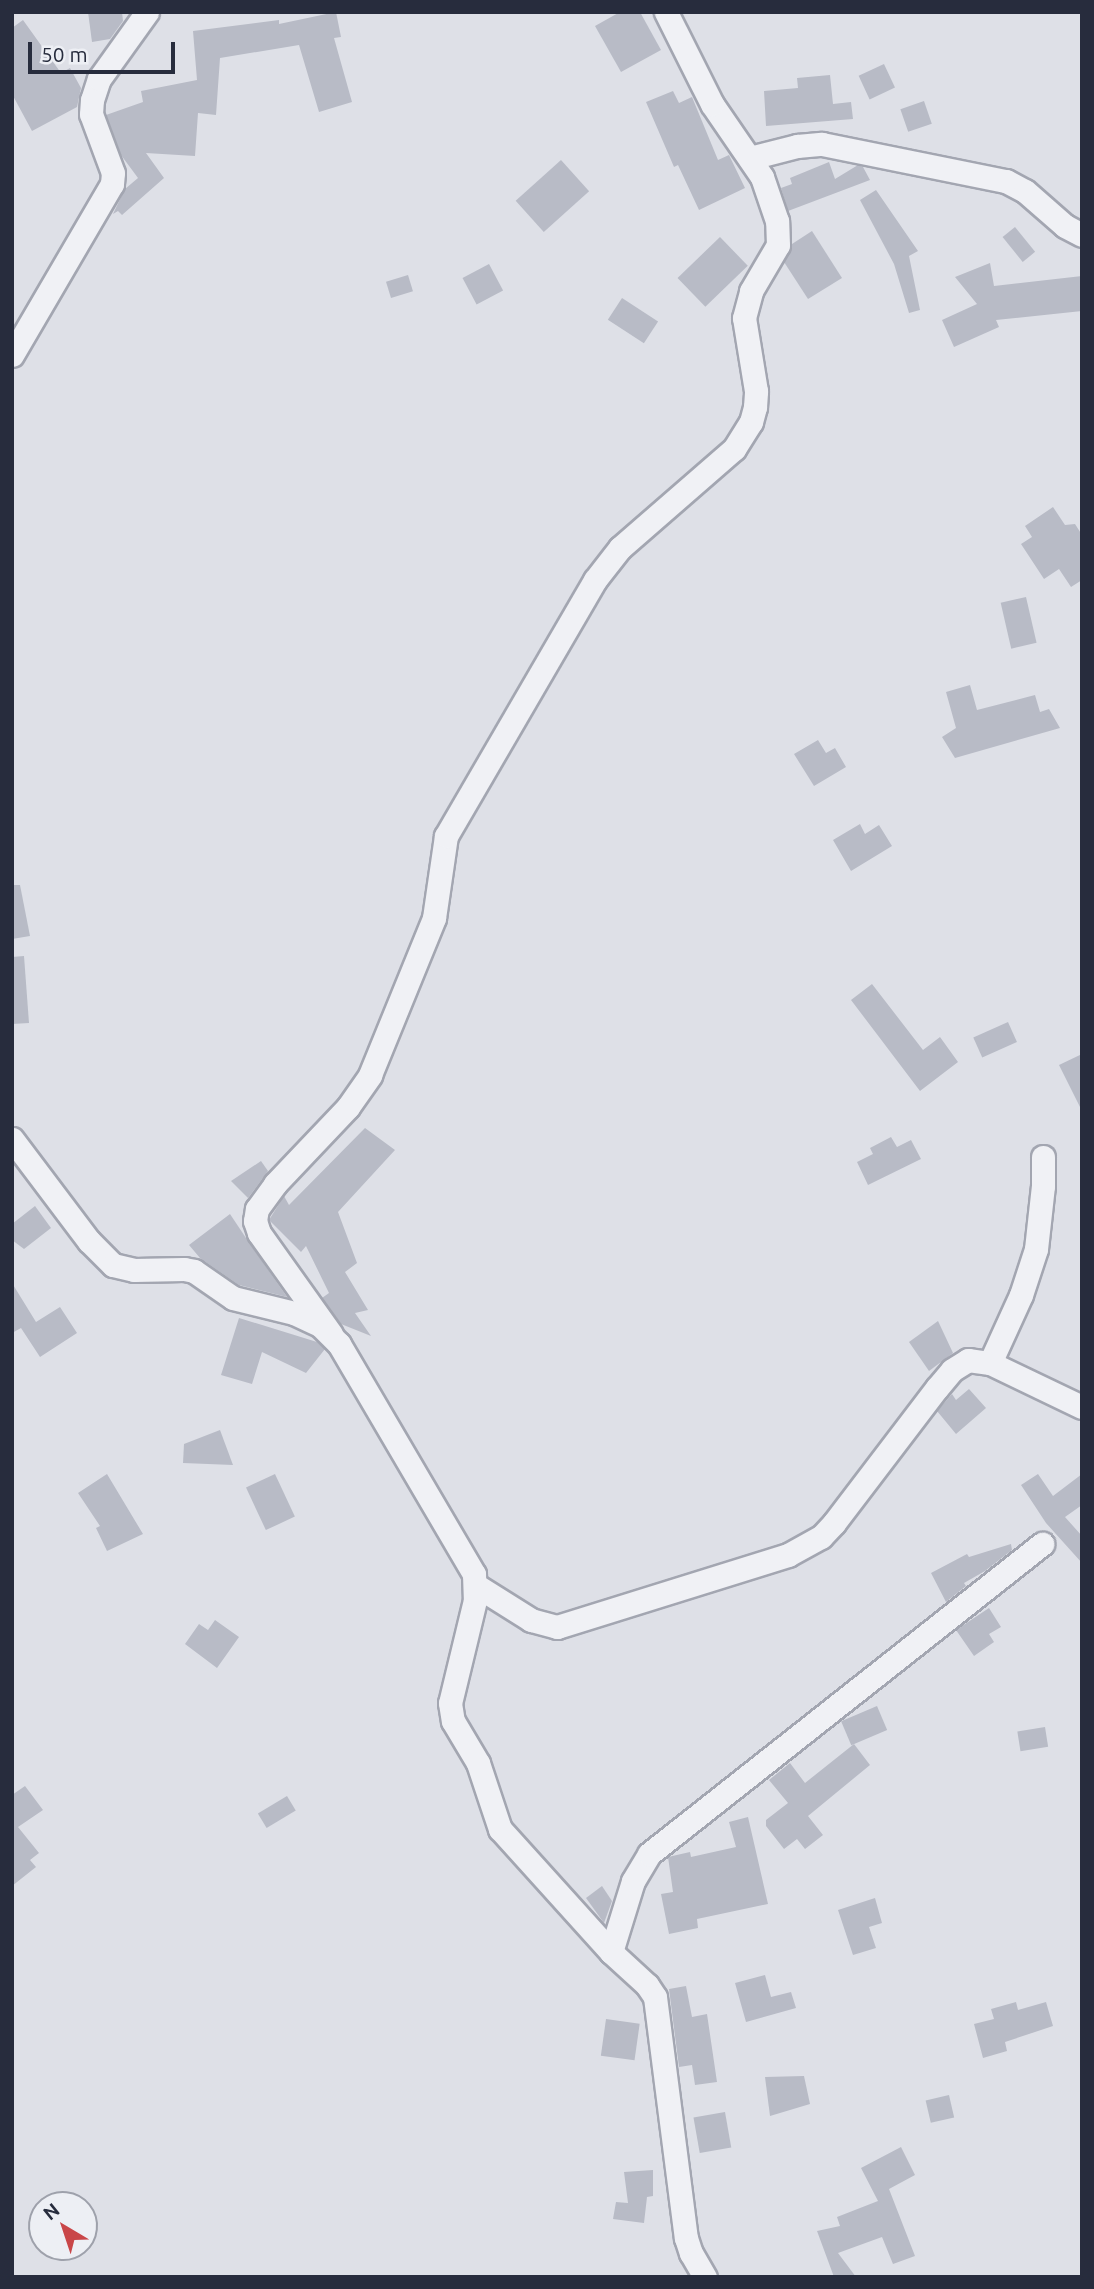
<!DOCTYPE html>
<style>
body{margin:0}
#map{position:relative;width:1094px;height:2289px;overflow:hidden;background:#dee0e7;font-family:Ubuntu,sans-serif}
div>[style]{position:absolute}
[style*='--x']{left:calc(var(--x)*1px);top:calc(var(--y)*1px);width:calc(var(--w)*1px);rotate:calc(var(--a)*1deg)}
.building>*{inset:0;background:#b8bbc6;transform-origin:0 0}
.roads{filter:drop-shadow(2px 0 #a3a6b1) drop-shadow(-2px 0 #a3a6b1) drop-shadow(0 2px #a3a6b1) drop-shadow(0 -2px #a3a6b1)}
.street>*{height:23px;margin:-11.5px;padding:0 11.5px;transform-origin:11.5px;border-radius:11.5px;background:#f0f1f5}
span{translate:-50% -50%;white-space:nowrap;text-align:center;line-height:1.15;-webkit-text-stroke:5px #edeff4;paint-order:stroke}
.frame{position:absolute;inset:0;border:14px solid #272c3d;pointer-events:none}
.north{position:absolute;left:28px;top:2191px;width:70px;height:70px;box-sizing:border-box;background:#edeff4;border:2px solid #9ea1ab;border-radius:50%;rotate:321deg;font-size:19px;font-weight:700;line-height:28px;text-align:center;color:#272c3d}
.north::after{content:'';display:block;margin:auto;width:24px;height:32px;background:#c94648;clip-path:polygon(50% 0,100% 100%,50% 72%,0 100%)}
.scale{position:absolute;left:28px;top:42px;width:147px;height:32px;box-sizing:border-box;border:4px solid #272c3d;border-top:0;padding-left:9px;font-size:21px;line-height:24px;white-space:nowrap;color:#272c3d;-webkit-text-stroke:5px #edeff4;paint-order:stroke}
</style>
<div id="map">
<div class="building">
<i style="clip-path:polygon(88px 12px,122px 12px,123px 21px,110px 39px,92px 42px)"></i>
<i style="clip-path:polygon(336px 12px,341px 37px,334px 38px,352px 102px,319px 112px,299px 45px,220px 58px,216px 115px,198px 113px,195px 156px,146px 153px,164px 178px,122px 215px,118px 211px,113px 214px,125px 189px,138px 178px,121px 155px,106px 115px,143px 102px,141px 91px,197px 80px,193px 31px,279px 20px,279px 24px)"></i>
<i style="clip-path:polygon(620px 12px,640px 12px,661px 50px,621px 72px,595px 26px)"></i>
<i style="clip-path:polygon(23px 20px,61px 73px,70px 68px,81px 88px,77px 107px,32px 131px,12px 94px,12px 28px)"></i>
<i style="left:884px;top:64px;width:26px;height:28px;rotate:65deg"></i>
<i style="clip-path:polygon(830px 75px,833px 104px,851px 102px,853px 119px,766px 126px,764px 91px,798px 88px,797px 78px)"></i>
<i style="clip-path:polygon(673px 91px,679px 103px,692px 97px,718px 160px,729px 155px,745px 188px,699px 210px,678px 165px,674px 167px,646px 102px)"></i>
<i style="left:924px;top:101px;width:24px;height:25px;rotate:71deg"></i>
<i style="left:561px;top:160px;width:42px;height:61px;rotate:48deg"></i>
<i style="clip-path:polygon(829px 162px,835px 179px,858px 165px,863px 167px,870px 180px,788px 211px,781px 188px,792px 184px,790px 178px)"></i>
<i style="clip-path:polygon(876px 190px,918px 251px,909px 256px,920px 310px,909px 313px,894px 264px,860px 200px)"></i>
<i style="left:1015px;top:227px;width:32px;height:16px;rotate:51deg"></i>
<i style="clip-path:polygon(812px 231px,842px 278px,808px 299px,784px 262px,792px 244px)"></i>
<i style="left:720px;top:237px;width:40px;height:59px;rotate:46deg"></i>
<i style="clip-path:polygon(990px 263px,994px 286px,1082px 276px,1082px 311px,996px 320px,999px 327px,954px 347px,942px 320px,977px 304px,955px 277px)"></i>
<i style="left:489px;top:264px;width:30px;height:30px;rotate:62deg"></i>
<i style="left:408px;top:275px;width:17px;height:23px;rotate:73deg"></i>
<i style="left:622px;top:298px;width:43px;height:26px;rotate:33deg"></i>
<i style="clip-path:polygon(1053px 507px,1065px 525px,1075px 524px,1082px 535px,1082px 580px,1071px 587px,1059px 569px,1044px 579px,1021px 544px,1032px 537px,1025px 526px)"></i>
<i style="left:1026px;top:597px;width:47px;height:26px;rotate:77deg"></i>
<i style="clip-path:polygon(970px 685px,977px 710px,1035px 695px,1040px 712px,1049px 709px,1060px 728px,955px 758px,942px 737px,956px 728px,946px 692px)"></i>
<i style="clip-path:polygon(818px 740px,826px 753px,835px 748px,846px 767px,814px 786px,794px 754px)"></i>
<i style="clip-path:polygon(860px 824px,865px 834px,879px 825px,892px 846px,851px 871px,833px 840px)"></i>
<i style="clip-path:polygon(12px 885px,20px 885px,30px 936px,12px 939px)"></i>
<i style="clip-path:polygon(24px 956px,29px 1023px,12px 1024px,12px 957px)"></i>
<i style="clip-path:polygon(872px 984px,923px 1050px,940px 1037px,958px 1062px,920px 1091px,851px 1000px)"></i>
<i style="left:1008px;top:1022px;width:22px;height:38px;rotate:66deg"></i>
<i style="clip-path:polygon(1082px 1054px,1082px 1111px,1059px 1065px)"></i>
<i style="clip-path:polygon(365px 1128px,395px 1150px,338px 1212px,357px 1263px,345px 1272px,368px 1310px,355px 1313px,371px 1336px,341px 1324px,322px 1298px,329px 1293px,306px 1246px,301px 1252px,269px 1220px,284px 1196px,289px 1205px)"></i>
<i style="clip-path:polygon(891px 1137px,897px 1147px,911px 1140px,921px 1159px,868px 1185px,857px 1162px,873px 1154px,870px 1148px)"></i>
<i style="clip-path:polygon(261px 1161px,268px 1171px,248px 1198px,231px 1181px)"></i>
<i style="clip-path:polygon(35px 1206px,51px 1228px,24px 1249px,12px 1240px,12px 1224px)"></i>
<i style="clip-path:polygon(230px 1214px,248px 1241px,287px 1297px,239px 1285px,200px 1258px,189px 1245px)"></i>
<i style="clip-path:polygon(12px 1283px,36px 1322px,60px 1307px,77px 1333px,40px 1357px,21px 1328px,12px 1333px)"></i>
<i style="clip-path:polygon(239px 1318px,317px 1342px,325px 1349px,306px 1373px,262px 1352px,252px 1384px,221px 1375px)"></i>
<i style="clip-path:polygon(938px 1321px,953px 1353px,929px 1371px,909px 1342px)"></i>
<i style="clip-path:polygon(969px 1389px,986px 1408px,956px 1434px,937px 1411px,952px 1394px,956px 1400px)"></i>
<i style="clip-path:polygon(220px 1430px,233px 1465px,183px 1463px,184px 1444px)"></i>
<i style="clip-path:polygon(107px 1474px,143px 1534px,107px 1551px,96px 1528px,100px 1526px,78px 1493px)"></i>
<i style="left:275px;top:1474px;width:47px;height:32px;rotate:65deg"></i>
<i style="clip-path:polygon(1038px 1474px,1053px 1496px,1082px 1474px,1082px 1505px,1065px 1517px,1082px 1536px,1082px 1563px,1046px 1523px,1021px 1485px)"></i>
<i style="clip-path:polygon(1011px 1544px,1012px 1550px,985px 1571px,964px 1583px,966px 1586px,946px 1602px,931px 1573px,967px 1554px,969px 1557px)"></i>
<i style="clip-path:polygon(989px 1608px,1001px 1627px,989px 1634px,994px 1642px,974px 1656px,956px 1630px)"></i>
<i style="clip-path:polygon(215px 1620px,239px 1637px,217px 1668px,185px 1644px,199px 1624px,208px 1630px)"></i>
<i style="left:877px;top:1706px;width:26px;height:39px;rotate:67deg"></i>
<i style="left:1045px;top:1727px;width:20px;height:28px;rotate:81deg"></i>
<i style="clip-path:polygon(854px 1744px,870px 1765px,808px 1816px,823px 1835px,805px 1849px,797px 1839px,784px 1849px,766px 1826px,766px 1820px,788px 1803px,769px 1780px,790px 1763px,805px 1783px)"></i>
<i style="clip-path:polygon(25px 1786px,43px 1810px,18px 1827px,39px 1853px,30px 1860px,36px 1867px,12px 1886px,12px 1795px)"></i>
<i style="left:287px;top:1796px;width:17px;height:34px;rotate:59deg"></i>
<i style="clip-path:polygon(748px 1817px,768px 1904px,697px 1919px,698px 1928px,669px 1934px,661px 1894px,673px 1892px,668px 1857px,690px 1852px,691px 1857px,736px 1847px,729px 1822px)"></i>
<i style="clip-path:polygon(602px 1886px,612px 1901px,604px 1923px,586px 1898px)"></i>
<i style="clip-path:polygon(875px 1898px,882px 1923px,869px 1927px,876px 1948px,853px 1955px,838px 1910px)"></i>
<i style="clip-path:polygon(765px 1975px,771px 1997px,791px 1992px,796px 2008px,746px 2022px,735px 1983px)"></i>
<i style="clip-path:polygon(686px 1986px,692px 2017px,707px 2014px,717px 2082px,695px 2085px,692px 2065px,679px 2067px,669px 1989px)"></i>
<i style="clip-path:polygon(1016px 2002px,1018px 2010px,1046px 2002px,1053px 2026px,1005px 2042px,1007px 2051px,983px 2058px,974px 2024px,994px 2019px,991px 2009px)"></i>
<i style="left:606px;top:2019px;width:34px;height:37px;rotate:8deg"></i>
<i style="clip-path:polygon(804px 2076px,810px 2104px,770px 2116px,765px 2077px)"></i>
<i style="left:949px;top:2095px;width:23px;height:24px;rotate:77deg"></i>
<i style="left:725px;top:2112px;width:36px;height:32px;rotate:80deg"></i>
<i style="clip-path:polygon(901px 2147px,915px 2175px,889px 2189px,915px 2256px,893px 2264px,882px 2237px,838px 2253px,856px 2277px,834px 2277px,817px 2231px,840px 2226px,837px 2217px,878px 2201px,861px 2168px)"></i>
<i style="clip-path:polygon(653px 2170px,653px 2196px,647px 2197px,644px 2223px,613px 2219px,616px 2202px,628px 2203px,624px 2172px)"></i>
</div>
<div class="roads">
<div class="street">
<i style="--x:750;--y:158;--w:49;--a:-14.3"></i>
<i style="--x:797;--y:146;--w:25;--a:-5"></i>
<i style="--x:822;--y:144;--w:188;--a:11.4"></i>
<i style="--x:1006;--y:181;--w:21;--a:28"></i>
<i style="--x:1025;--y:191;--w:53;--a:41.2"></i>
<i style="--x:1065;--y:226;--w:19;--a:28"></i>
<i style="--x:12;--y:355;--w:198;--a:-59.7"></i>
<i style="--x:112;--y:184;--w:11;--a:-85"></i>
<i style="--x:113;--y:173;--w:63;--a:-110.4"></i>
<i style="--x:91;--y:114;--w:14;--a:-86"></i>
<i style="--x:92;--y:100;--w:22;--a:-72"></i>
<i style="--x:99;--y:79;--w:82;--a:-54.4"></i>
<i style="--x:12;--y:1139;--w:128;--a:53"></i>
<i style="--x:89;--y:1241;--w:34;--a:45"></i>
<i style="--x:113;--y:1265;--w:22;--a:13"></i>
<i style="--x:134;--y:1270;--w:50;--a:-1.1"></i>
<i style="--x:184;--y:1269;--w:10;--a:11"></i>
<i style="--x:194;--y:1271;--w:47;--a:34.7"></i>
<i style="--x:233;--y:1298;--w:63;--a:13.8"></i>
<i style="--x:294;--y:1313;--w:29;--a:25"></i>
<i style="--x:320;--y:1325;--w:27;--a:45"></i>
<i style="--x:339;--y:1344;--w:267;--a:59.6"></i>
<i style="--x:474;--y:1574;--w:26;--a:88"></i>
<i style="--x:475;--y:1600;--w:106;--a:103.6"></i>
<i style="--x:450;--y:1703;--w:18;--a:81"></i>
<i style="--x:453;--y:1721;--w:49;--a:59.2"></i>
<i style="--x:478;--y:1763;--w:70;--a:71.6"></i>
<i style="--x:500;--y:1829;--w:166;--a:47.9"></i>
<i style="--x:611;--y:1952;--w:49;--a:42.5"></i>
<i style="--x:647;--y:1985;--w:14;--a:56"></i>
<i style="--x:655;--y:1997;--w:243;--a:82.7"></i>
<i style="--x:686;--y:2238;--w:16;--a:72"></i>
<i style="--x:691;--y:2253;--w:28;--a:60"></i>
<i style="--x:331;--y:1334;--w:124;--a:-125.5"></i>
<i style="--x:259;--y:1233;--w:13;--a:-108"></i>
<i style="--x:255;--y:1221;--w:12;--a:-81"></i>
<i style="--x:257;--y:1209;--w:31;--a:-54"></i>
<i style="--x:275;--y:1184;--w:106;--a:-46.5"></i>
<i style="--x:348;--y:1107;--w:39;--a:-55"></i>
<i style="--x:370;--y:1075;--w:170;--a:-67.8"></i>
<i style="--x:434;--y:918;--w:83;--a:-81.7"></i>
<i style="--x:446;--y:836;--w:296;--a:-59.8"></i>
<i style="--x:595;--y:580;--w:41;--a:-52"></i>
<i style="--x:620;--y:548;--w:151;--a:-41"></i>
<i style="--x:734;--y:449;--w:32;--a:-58"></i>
<i style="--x:751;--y:422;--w:16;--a:-75"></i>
<i style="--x:755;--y:407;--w:16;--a:-86"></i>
<i style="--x:756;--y:391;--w:74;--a:-99.3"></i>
<i style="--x:744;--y:318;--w:28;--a:-75"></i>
<i style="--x:751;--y:291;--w:53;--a:-59.6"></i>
<i style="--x:778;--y:245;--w:24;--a:-92"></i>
<i style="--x:777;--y:221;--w:46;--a:-108.8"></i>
<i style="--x:762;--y:177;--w:88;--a:-124.4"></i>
<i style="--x:712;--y:104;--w:103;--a:-116.6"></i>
<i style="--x:990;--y:1363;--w:75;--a:-65.5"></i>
<i style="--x:1021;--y:1295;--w:48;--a:-71.9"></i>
<i style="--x:1036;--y:1249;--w:63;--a:-83.7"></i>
<i style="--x:1043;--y:1186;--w:29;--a:-90"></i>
<i style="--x:477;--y:1586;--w:64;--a:32.2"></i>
<i style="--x:531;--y:1620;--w:27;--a:15"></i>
<i style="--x:557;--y:1627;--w:242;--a:-17.3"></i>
<i style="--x:788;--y:1555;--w:38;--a:-29"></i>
<i style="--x:821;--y:1537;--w:19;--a:-47"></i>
<i style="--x:834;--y:1523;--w:170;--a:-52.7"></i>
<i style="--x:937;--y:1388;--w:23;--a:-50"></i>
<i style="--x:952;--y:1370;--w:19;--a:-32"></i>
<i style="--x:968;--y:1360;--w:22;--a:8"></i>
<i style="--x:990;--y:1363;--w:102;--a:25.6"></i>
<i style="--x:611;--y:1952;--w:74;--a:-72.8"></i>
<i style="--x:633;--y:1881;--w:31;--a:-59"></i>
<i style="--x:649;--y:1854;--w:501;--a:-38.27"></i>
</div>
</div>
<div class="frame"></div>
<div class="north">N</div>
<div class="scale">50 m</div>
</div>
